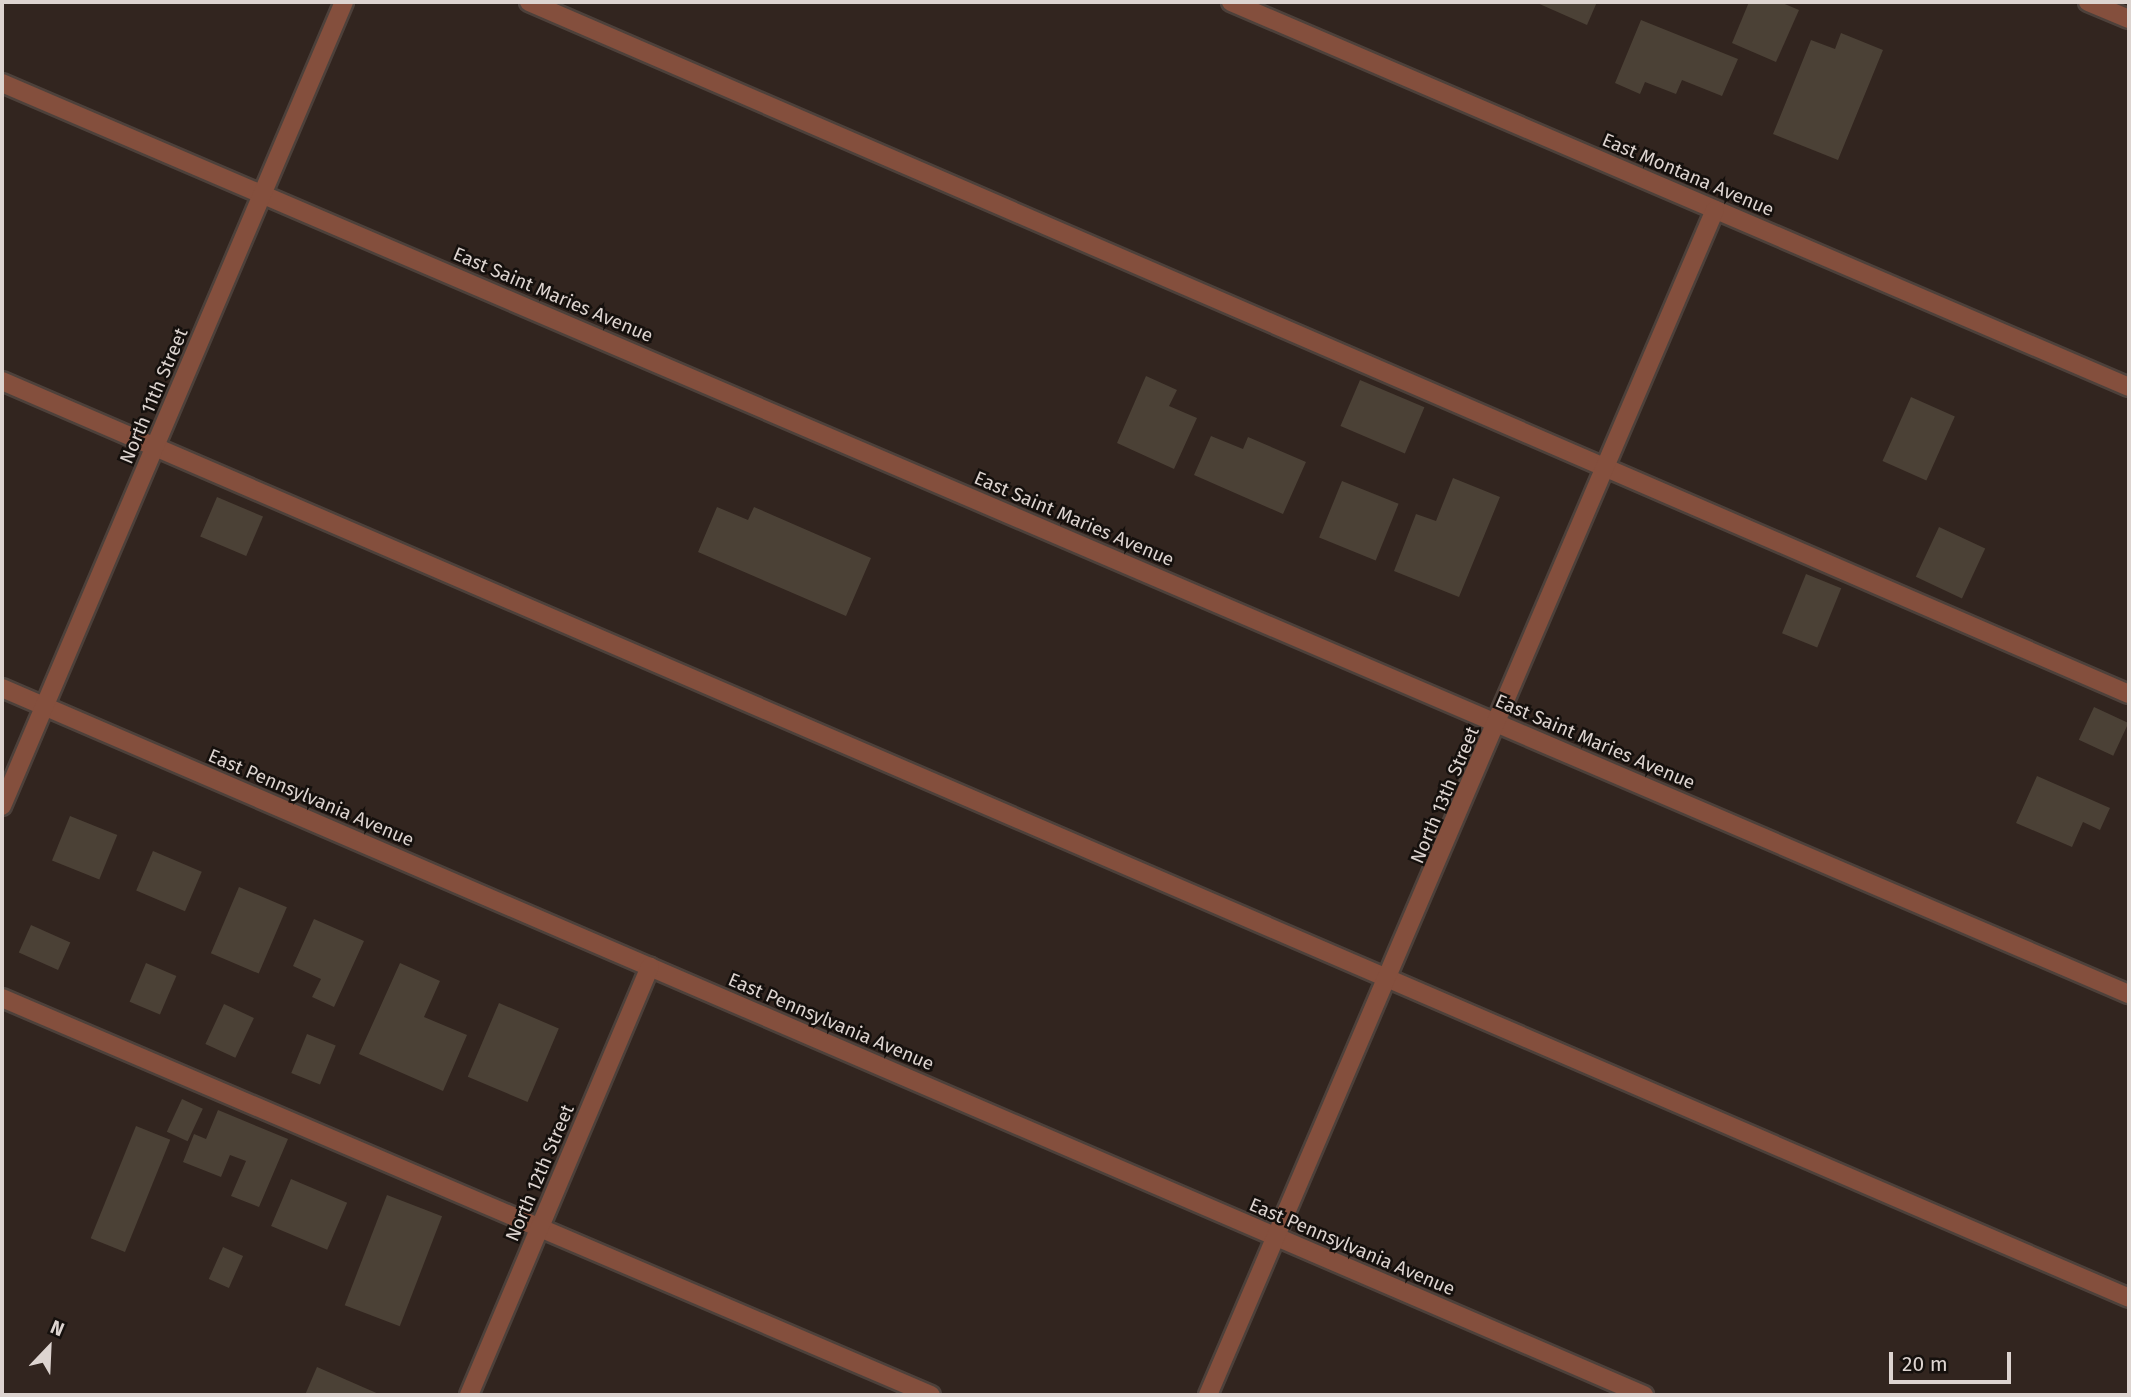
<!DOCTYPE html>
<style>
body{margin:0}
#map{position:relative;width:2131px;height:1397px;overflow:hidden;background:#32251f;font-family:"Fira Sans",sans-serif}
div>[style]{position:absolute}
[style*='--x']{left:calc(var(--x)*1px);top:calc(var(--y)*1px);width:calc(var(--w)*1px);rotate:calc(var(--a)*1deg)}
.building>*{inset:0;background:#4b4136;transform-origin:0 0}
.roads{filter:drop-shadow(2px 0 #4d413b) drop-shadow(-2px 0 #4d413b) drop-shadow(0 2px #4d413b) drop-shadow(0 -2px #4d413b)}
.lane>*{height:18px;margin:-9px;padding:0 9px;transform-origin:9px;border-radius:9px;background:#844f3d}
.street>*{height:18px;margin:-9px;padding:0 9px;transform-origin:9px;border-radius:9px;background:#844f3d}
span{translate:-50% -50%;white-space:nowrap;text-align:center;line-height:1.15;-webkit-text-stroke:5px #15100d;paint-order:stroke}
.street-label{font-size:19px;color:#ddd4d0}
.frame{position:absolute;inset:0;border:4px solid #ddd4d0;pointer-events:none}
.north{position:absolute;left:14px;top:1313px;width:70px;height:70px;-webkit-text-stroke:5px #15100d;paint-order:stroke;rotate:23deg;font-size:19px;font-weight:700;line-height:28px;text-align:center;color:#ddd4d0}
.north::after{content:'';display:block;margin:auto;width:24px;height:32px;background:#ddd4d0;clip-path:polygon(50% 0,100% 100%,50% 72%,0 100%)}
.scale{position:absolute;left:1889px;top:1352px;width:122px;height:32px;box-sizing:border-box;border:4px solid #ddd4d0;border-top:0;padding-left:9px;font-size:21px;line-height:24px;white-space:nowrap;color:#ddd4d0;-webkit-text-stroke:5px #15100d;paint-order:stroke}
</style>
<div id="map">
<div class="building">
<i style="clip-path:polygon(1535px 2px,1597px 2px,1587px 25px)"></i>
<i style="clip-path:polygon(1749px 2px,1780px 2px,1799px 10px,1776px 62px,1732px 43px)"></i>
<i style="clip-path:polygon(1641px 20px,1738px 59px,1722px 96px,1682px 80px,1676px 94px,1645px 82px,1640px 94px,1615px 83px)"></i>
<i style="clip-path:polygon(1841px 33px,1883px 50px,1838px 160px,1773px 134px,1811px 40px,1835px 49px)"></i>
<i style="clip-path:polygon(1146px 376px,1177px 390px,1169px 406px,1197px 418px,1174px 469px,1117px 443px)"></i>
<i style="left:1360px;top:380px;width:70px;height:50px;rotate:23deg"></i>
<i style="left:1911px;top:397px;width:48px;height:70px;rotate:24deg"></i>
<i style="clip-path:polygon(1211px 436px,1243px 449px,1248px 437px,1306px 462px,1283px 514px,1194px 475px)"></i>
<i style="clip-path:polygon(1453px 478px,1500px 497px,1459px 597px,1394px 571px,1416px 514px,1436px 521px)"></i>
<i style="left:1342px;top:481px;width:61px;height:61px;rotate:22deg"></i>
<i style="left:217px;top:497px;width:50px;height:43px;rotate:23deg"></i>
<i style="clip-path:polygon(717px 507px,748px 520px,754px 507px,871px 558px,846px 616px,698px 552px)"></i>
<i style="left:1939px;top:527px;width:51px;height:55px;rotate:25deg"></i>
<i style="left:1806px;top:574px;width:38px;height:64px;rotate:22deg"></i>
<i style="left:2094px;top:707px;width:38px;height:36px;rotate:25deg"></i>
<i style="clip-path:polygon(2037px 776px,2110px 808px,2100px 830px,2083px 822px,2072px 847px,2016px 823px)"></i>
<i style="left:70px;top:816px;width:51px;height:48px;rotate:22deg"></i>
<i style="left:153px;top:851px;width:53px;height:43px;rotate:23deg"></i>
<i style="left:239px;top:887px;width:52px;height:72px;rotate:23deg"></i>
<i style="clip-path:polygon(314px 919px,364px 941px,334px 1007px,312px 997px,321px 979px,293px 966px)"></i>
<i style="left:31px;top:925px;width:43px;height:30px;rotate:24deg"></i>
<i style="left:146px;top:963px;width:33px;height:42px;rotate:23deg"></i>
<i style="clip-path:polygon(400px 963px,440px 981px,424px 1017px,467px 1035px,443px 1091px,359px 1054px)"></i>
<i style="left:499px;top:1003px;width:65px;height:80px;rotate:23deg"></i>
<i style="left:224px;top:1004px;width:33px;height:44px;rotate:25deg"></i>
<i style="left:307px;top:1034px;width:31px;height:42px;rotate:22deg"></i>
<i style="left:182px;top:1099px;width:23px;height:36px;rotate:25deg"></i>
<i style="clip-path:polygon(218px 1110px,288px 1139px,259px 1207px,231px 1196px,246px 1161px,230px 1155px,221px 1177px,183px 1162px,194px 1134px,206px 1139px)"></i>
<i style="left:136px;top:1126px;width:37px;height:121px;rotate:22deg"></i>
<i style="left:291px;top:1179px;width:61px;height:51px;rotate:23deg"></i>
<i style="left:387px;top:1195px;width:59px;height:118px;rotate:21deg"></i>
<i style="left:223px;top:1247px;width:22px;height:35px;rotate:24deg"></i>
<i style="clip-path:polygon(317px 1367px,381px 1395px,305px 1395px)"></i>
</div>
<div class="roads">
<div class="lane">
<i style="--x:529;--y:2;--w:1743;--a:23.39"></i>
<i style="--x:2088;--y:2;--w:44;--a:22.5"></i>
<i style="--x:2;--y:381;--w:2316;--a:23.32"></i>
<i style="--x:2;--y:998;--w:1010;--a:23.14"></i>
</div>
<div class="street">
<i style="--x:1231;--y:2;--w:977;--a:23.21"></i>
<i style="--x:2;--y:83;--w:2314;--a:23.19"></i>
<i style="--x:2;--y:688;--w:1788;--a:23.3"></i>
<i style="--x:2;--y:806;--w:874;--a:-66.96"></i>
<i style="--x:469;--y:1395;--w:465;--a:-67.1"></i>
<i style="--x:1208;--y:1395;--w:1289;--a:-66.84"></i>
</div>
</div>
<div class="street-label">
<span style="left:1688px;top:175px;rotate:23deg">East Montana Avenue</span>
<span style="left:553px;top:295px;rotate:23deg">East Saint Maries Avenue</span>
<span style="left:154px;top:396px;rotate:-67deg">North 11th Street</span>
<span style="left:1074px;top:519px;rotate:23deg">East Saint Maries Avenue</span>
<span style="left:1595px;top:742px;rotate:23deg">East Saint Maries Avenue</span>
<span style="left:1445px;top:795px;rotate:-67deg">North 13th Street</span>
<span style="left:311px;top:798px;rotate:23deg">East Pennsylvania Avenue</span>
<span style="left:831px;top:1022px;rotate:23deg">East Pennsylvania Avenue</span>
<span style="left:540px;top:1173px;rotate:-67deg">North 12th Street</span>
<span style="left:1352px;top:1247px;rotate:23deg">East Pennsylvania Avenue</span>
</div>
<div class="frame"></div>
<div class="north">N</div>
<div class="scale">20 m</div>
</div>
